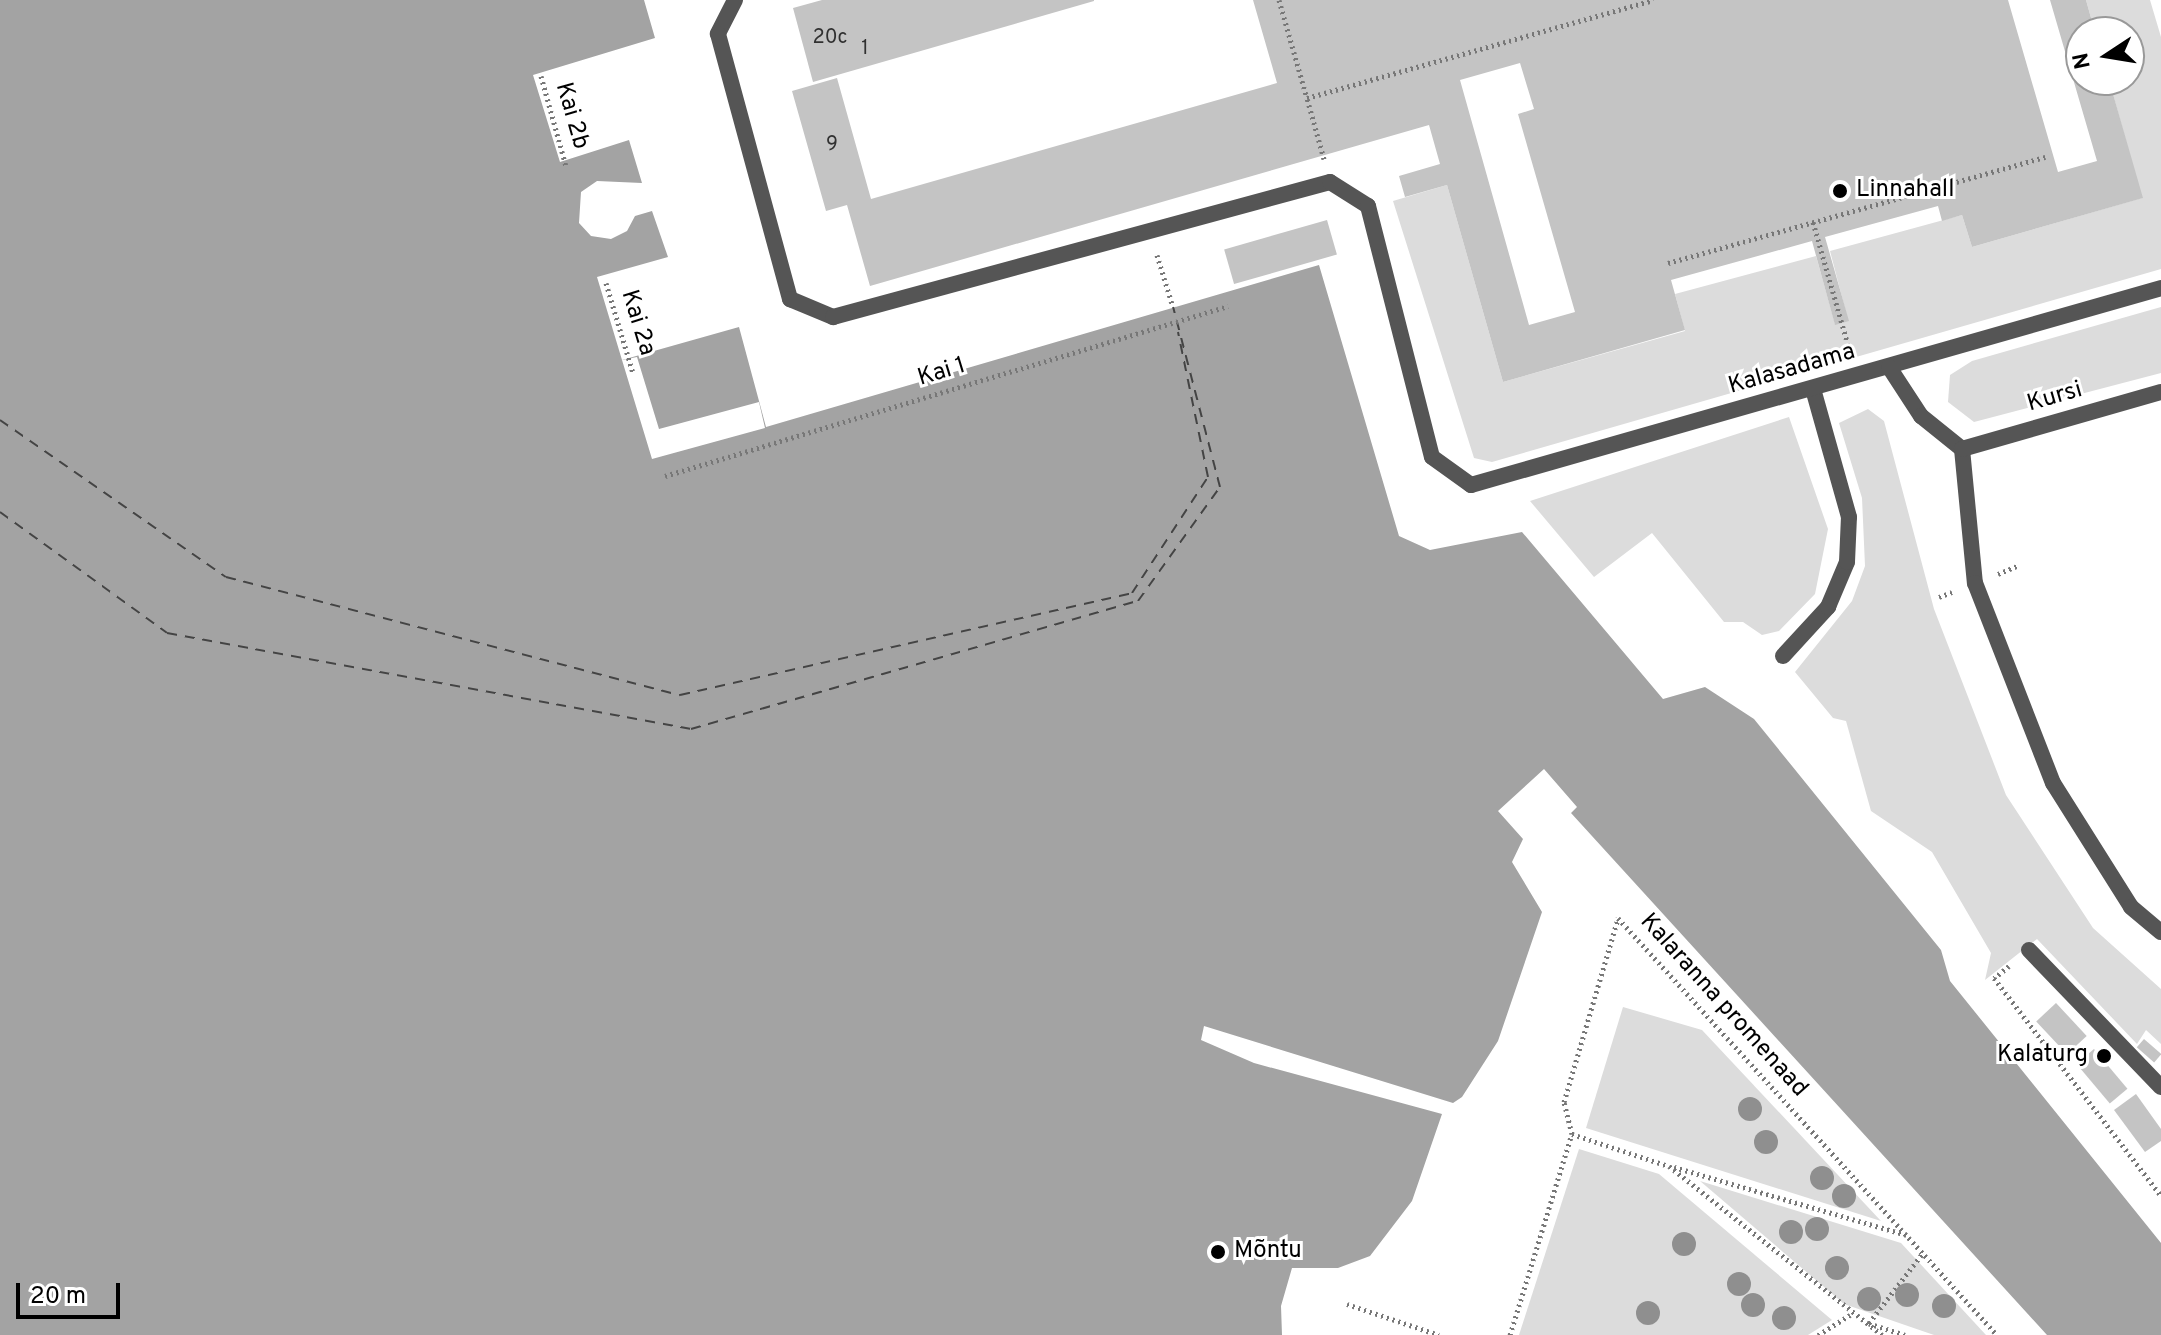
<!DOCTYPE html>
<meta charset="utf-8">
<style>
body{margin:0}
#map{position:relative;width:2161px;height:1335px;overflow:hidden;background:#fff;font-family:Overpass,sans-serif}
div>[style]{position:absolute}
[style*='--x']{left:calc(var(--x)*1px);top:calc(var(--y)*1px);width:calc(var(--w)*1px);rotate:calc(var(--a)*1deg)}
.green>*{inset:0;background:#dcdcdc}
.water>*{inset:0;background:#a3a3a3}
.pier>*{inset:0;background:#fff}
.ferry>*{height:2px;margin-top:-1px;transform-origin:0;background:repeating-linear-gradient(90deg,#444 0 10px,transparent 0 18px)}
.building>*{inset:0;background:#c4c4c4;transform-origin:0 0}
.path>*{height:5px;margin-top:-2.5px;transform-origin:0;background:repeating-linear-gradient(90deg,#777 0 2px,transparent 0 6px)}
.service>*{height:16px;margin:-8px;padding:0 8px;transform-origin:8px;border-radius:8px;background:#555}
.minor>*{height:16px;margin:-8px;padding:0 8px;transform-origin:8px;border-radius:8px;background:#555}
.trees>*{width:24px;height:24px;margin:-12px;border-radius:50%;background:#8f8f8f}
.dots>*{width:22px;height:22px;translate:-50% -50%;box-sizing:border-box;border:4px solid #fff;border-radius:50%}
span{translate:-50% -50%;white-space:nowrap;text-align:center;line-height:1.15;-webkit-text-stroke:6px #fff;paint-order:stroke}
.number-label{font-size:20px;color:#313131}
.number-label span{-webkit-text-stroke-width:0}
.street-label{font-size:24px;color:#000}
.poi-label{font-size:24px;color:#000}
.left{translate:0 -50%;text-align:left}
.right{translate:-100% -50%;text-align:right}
.north{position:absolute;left:2065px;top:16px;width:80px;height:80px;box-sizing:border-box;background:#fff;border:2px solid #999;border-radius:50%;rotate:258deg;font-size:22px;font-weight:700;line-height:32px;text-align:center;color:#000}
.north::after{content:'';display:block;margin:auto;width:28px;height:36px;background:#000;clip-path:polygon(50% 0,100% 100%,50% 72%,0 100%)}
.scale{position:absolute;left:16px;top:1283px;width:104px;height:36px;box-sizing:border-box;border:4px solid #000;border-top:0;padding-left:10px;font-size:24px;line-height:28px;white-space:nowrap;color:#000;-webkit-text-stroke:6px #fff;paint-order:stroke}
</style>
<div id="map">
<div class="green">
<i style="clip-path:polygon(2086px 0,2150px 0,2161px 37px,2161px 269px,1492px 462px,1474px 458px,1393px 201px,1447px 185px,1503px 382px,1685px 331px,1675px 294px,1816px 256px,1835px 324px,1848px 320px,1830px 251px,1962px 215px,1972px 247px,2142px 198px,2109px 80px,2129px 80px,2129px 32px,2095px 32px)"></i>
<i style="clip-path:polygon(2161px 307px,2161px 373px,1974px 422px,1948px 402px,1950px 375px,1972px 361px)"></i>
<i style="clip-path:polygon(1868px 409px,1884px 421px,1934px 609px,2006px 795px,2093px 928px,2161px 989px,2161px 1044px,2146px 1030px,2137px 1044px,2037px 939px,1985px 980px,1991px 953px,1932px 852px,1871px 811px,1846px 721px,1833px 718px,1795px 672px,1852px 601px,1865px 566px,1862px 498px,1839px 423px)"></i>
<i style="clip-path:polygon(1789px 417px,1828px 529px,1815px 594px,1779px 631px,1762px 635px,1743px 622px,1724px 622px,1652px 533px,1594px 577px,1530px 501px)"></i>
<i style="clip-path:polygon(1623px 1007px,1702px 1030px,1881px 1221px,1586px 1128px)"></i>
<i style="clip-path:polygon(1579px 1149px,1659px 1174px,1832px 1320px,1808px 1335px,1519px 1335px)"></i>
<i style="clip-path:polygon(1700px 1181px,1901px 1243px,1986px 1335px,1934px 1335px,1844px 1304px)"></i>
</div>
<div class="water">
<i style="clip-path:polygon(0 0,644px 0,655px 38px,533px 75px,560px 162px,629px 140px,642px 183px,597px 181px,581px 192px,579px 223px,591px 236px,611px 239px,627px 231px,635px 216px,652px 211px,668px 257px,597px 277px,622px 360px,739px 327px,766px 427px,1319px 265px,1399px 536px,1430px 550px,1522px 532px,1663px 699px,1705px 687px,1754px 719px,1941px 950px,1950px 981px,2161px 1243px,2161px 1335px,2047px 1335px,1571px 813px,1577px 807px,1544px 769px,1498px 811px,1523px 839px,1512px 862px,1542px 912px,1498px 1041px,1462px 1097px,1453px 1103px,1204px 1026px,1201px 1040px,1254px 1063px,1442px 1114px,1412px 1201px,1370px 1256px,1338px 1268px,1292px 1268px,1281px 1306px,1282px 1335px,0 1335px)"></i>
</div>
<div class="pier">
<i style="clip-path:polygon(637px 357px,659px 429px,759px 402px,765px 428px,652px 459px,622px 360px)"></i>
</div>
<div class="ferry">
<i style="--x:0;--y:420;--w:275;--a:34.8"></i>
<i style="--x:226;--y:577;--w:469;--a:14.6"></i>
<i style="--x:680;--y:695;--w:463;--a:-12.7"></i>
<i style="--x:1132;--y:593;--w:139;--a:-56.8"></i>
<i style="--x:1208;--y:477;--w:148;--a:-101.7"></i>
<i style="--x:0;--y:512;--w:206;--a:35.9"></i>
<i style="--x:167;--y:633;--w:533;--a:10.38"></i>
<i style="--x:691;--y:729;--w:465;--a:-16"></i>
<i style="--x:1138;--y:601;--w:140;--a:-54.3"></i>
<i style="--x:1220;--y:487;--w:186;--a:-104.6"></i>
</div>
<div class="building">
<i style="clip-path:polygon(822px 0,1094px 0,1094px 1px,813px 82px,793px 8px)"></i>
<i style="clip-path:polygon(evenodd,1253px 0,2008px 0,2058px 172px,2097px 161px,2050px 0,2086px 0,2095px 32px,2081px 32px,2081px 80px,2109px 80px,2143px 198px,1972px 247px,1962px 215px,1942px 221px,1938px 206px,1825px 237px,1849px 321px,1835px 325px,1812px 241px,1671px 280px,1685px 330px,1503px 382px,1447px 185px,1405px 197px,1399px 176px,1440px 164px,1429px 125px,870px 286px,847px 205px,826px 211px,792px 91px,837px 78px,871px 199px,1277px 83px,1253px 0,1520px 63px,1534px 109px,1518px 114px,1575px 312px,1529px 325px,1460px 80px,1520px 63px)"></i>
<i style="left:1327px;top:220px;width:36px;height:107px;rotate:74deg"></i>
<i style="left:2056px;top:1003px;width:45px;height:27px;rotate:47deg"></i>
<i style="left:2144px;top:1039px;width:23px;height:11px;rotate:41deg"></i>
<i style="left:2094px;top:1049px;width:52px;height:23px;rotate:50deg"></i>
<i style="clip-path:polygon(2136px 1094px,2161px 1129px,2161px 1141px,2145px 1152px,2114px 1110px)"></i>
</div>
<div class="path">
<i style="--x:1279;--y:0;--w:102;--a:74.1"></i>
<i style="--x:541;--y:76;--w:93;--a:74.5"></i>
<i style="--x:1324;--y:159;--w:63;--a:-105.6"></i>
<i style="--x:1307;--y:98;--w:360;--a:-15.8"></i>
<i style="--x:1813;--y:222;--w:135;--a:74.1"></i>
<i style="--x:1157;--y:255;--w:54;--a:72.9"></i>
<i style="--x:1668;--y:263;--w:392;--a:-15.7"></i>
<i style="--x:606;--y:283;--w:94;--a:73.3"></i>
<i style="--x:665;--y:476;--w:588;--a:-16.8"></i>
<i style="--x:1998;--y:574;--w:23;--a:-23"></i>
<i style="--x:1939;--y:597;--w:14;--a:-21"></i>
<i style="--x:2009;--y:966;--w:19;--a:141"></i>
<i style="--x:1994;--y:978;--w:275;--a:52.5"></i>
<i style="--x:1572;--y:1134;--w:102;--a:18.3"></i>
<i style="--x:1669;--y:1166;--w:272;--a:38.4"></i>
<i style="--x:1674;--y:1167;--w:242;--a:16.3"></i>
<i style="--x:1347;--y:1304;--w:97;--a:18.6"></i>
<i style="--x:1510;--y:1335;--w:210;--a:-72.9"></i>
<i style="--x:1572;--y:1134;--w:33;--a:-104"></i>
<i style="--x:1564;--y:1102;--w:192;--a:-73.6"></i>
<i style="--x:1618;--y:918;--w:563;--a:47.73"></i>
<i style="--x:1818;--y:1335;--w:38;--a:-32"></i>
<i style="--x:1905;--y:1335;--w:38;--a:-162"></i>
<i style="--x:1869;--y:1323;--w:88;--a:-52.4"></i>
</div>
<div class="service">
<i style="--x:1783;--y:656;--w:67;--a:-47.4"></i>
<i style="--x:1828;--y:607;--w:49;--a:-67.1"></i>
<i style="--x:1847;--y:562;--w:45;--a:-87.5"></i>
<i style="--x:1849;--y:517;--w:133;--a:-105.7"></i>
<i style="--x:2029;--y:950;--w:190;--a:46.1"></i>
</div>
<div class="minor">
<i style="--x:735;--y:0;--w:38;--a:117"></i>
<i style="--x:718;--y:34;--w:275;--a:74.8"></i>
<i style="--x:790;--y:299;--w:47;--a:22.7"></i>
<i style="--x:833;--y:317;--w:515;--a:-15.2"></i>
<i style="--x:1330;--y:182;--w:45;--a:32.3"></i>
<i style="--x:1368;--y:206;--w:259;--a:75.7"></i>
<i style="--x:1432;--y:457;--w:48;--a:35.7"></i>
<i style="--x:1471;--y:485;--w:718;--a:-15.93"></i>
<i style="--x:1889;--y:367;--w:59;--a:56.9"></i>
<i style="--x:1921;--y:416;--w:53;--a:38.8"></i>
<i style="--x:1962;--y:449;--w:135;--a:84.5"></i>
<i style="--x:1975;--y:583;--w:215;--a:68.7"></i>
<i style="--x:2053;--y:783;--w:146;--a:57.8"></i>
<i style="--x:2131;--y:907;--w:39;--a:40"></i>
<i style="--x:1962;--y:449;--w:207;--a:-16"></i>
</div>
<div class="trees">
<i style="left:1750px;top:1109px"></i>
<i style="left:1766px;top:1142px"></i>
<i style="left:1822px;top:1178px"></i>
<i style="left:1844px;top:1196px"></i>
<i style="left:1817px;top:1229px"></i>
<i style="left:1791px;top:1232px"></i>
<i style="left:1684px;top:1244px"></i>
<i style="left:1837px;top:1268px"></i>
<i style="left:1739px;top:1284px"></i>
<i style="left:1907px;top:1295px"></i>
<i style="left:1869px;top:1299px"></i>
<i style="left:1753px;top:1305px"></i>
<i style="left:1944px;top:1306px"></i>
<i style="left:1648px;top:1313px"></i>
<i style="left:1784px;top:1318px"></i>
</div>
<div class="dots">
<i style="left:1840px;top:191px;background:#000"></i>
<i style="left:2104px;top:1056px;background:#000"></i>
<i style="left:1218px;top:1252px;background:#000"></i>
</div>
<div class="number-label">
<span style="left:830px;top:38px">20c</span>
<span style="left:865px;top:49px">1</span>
<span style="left:832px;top:145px">9</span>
</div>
<div class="street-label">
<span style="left:571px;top:116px;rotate:74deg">Kai 2b</span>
<span style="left:637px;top:323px;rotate:73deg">Kai 2a</span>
<span style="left:1792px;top:370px;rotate:-16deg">Kalasadama</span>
<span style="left:942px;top:373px;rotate:-17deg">Kai 1</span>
<span style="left:2055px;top:398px;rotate:-16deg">Kursi</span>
<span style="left:1723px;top:1006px;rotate:48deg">Kalaranna promenaad</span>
</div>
<div class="poi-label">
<span class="left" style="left:1856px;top:191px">Linnahall</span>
<span class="right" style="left:2088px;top:1056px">Kalaturg</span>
<span class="left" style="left:1234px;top:1252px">Mõntu</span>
</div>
<div class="north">N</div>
<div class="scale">20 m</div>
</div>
